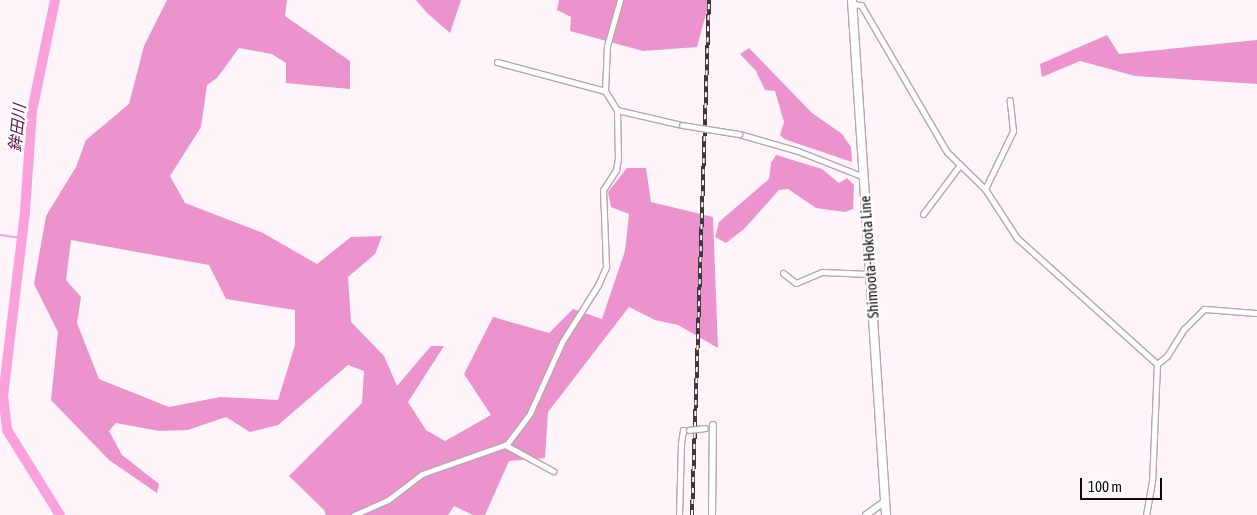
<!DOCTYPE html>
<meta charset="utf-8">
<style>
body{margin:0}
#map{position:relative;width:1257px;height:515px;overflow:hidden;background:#fef4fa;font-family:"Asap Condensed","Noto Sans JP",sans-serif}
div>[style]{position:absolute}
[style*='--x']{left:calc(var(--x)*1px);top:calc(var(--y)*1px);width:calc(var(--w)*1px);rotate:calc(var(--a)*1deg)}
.forest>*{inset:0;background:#ec93ce}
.stream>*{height:2px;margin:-1px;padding:0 1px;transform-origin:1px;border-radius:1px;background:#faa0db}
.river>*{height:10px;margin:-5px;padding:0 5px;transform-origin:5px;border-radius:5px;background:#faa0db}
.roads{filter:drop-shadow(1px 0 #baa4b2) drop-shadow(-1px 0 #baa4b2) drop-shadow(0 1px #baa4b2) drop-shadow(0 -1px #baa4b2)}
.minor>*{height:5px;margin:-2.5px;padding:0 2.5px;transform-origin:2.5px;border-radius:2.5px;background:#fff}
.tertiary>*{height:6px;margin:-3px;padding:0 3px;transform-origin:3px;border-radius:3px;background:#fff}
.secondary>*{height:8px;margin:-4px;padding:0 4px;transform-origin:4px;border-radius:4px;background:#fff}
.rail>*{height:4px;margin-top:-2px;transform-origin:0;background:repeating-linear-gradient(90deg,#fff 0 5.5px,#3f373c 0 11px);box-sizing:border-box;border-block:1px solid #3f373c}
.bridges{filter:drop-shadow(1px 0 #baa4b2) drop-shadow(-1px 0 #baa4b2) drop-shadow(0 1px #baa4b2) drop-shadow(0 -1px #baa4b2)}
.minor-bridge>*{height:5px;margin:-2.5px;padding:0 2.5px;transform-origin:2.5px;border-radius:2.5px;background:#fff}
span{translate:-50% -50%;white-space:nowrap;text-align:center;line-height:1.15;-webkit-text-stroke:5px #fff;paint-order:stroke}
.street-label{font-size:15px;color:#110a0e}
.water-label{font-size:16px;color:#5d0f49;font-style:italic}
.scale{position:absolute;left:1080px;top:478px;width:82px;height:22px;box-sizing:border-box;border:2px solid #110a0e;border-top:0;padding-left:6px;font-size:15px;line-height:18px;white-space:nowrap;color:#110a0e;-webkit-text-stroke:4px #fff;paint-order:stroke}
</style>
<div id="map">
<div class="forest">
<i style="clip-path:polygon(evenodd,167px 0,287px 0,285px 16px,350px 61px,350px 89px,286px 83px,286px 63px,272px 54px,239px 48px,217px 78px,207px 85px,201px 127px,170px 176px,185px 203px,263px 233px,317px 264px,351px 237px,382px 236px,375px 254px,348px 277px,351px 322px,384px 356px,397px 386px,431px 346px,444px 346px,408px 402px,426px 430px,445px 441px,491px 415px,464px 374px,493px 317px,549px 333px,573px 309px,602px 319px,625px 251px,629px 214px,611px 207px,608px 192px,627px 168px,646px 168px,651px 202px,713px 217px,718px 348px,678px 325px,655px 320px,629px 307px,548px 412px,545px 458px,509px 461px,485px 515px,473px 515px,454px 506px,448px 515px,326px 515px,324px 510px,289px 476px,362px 403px,364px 371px,348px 365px,278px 425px,250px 432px,226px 417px,188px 430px,159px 431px,116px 423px,109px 431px,122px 455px,159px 484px,157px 493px,109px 460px,51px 400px,58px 332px,34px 284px,46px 216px,76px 167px,86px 140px,129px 104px,144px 46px,167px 0,71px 240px,209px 265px,226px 299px,295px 310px,295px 345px,278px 400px,220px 397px,169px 407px,99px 379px,77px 323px,81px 297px,66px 280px,71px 240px)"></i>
<i style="clip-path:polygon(416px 0,461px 0,450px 33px,427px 13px)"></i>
<i style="clip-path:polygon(559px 0,707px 0,709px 3px,697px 47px,643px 51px,570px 31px,571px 17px,557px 10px)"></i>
<i style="clip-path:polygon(1107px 35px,1119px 54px,1257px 40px,1257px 84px,1135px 76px,1080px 61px,1042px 77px,1040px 64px)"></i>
<i style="clip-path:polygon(749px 48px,812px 113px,842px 134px,851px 147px,852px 162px,784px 139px,780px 135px,784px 122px,775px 91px,765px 90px,756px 71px,740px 54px)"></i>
<i style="clip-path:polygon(776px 155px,822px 169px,839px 183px,847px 178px,854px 185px,853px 209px,845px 212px,816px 208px,788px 189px,779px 190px,744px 229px,726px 243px,715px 237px,719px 222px,769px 179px,771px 163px)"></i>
</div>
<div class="stream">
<i style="--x:0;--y:235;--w:22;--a:8"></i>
</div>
<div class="river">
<i style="--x:55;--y:0;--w:113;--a:101.7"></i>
<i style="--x:32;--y:111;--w:101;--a:94"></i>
<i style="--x:25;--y:212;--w:185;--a:96.8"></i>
<i style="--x:3;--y:396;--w:34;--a:83"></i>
<i style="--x:7;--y:430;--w:100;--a:58.1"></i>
</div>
<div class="roads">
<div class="minor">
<i style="--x:853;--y:4;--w:8;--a:7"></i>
<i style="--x:861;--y:5;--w:170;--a:59.7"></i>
<i style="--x:947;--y:152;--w:53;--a:44.2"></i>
<i style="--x:985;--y:189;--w:59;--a:56.9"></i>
<i style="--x:1017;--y:238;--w:188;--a:42"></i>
<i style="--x:1157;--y:364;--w:117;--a:92.4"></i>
<i style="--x:1152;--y:481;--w:35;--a:100"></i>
<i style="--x:497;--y:62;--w:112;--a:15"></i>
<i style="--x:617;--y:110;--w:67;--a:13"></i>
<i style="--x:739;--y:134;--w:61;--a:16.1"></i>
<i style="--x:798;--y:151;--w:71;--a:21.5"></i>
<i style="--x:985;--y:189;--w:64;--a:-64.2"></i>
<i style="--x:1013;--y:131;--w:31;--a:-96"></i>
<i style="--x:923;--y:214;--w:61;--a:-52.9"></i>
<i style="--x:783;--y:273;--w:16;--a:38"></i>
<i style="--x:796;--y:283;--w:28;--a:-23"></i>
<i style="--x:822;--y:272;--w:48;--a:2.4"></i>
<i style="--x:1157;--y:364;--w:13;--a:-39"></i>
<i style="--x:1167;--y:356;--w:32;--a:-58"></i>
<i style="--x:1184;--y:329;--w:28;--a:-45"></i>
<i style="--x:1204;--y:309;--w:53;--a:4.3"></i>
<i style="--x:505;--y:445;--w:55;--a:28.4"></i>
<i style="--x:354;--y:515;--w:37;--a:-24"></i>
<i style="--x:388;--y:500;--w:43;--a:-37.4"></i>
<i style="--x:422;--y:474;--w:90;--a:-19.4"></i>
<i style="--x:507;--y:444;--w:39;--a:-53"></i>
<i style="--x:530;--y:413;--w:78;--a:-65.7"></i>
<i style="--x:562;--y:342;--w:67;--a:-57.7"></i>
<i style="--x:598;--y:285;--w:20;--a:-66"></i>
<i style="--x:606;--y:267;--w:77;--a:-92.2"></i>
<i style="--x:603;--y:190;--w:24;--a:-57"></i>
<i style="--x:616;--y:170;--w:11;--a:-80"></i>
<i style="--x:618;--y:159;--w:49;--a:-91.2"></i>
<i style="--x:617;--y:110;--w:22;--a:-122"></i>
<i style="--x:605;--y:91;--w:45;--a:-87.5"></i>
<i style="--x:607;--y:46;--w:48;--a:-74.2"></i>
<i style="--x:679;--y:515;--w:72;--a:-88.4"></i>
<i style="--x:681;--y:443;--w:13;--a:-81"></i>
<i style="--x:683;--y:430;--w:6;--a:0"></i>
</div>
<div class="tertiary">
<i style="--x:712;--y:515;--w:90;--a:-89.4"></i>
<i style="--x:866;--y:515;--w:24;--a:-36"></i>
</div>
<div class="secondary">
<i style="--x:852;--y:0;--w:516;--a:86.22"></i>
</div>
</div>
<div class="rail">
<i style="--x:692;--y:515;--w:515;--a:-88.11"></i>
</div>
<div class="bridges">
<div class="minor-bridge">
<i style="--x:682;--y:125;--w:58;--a:9"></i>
<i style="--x:689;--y:430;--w:16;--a:-7"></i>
</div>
</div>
<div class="street-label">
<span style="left:869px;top:257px;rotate:-94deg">Shimoota-Hokota Line</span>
</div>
<div class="water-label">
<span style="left:17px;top:128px;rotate:-84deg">鉾田川</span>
</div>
<div class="scale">100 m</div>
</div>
